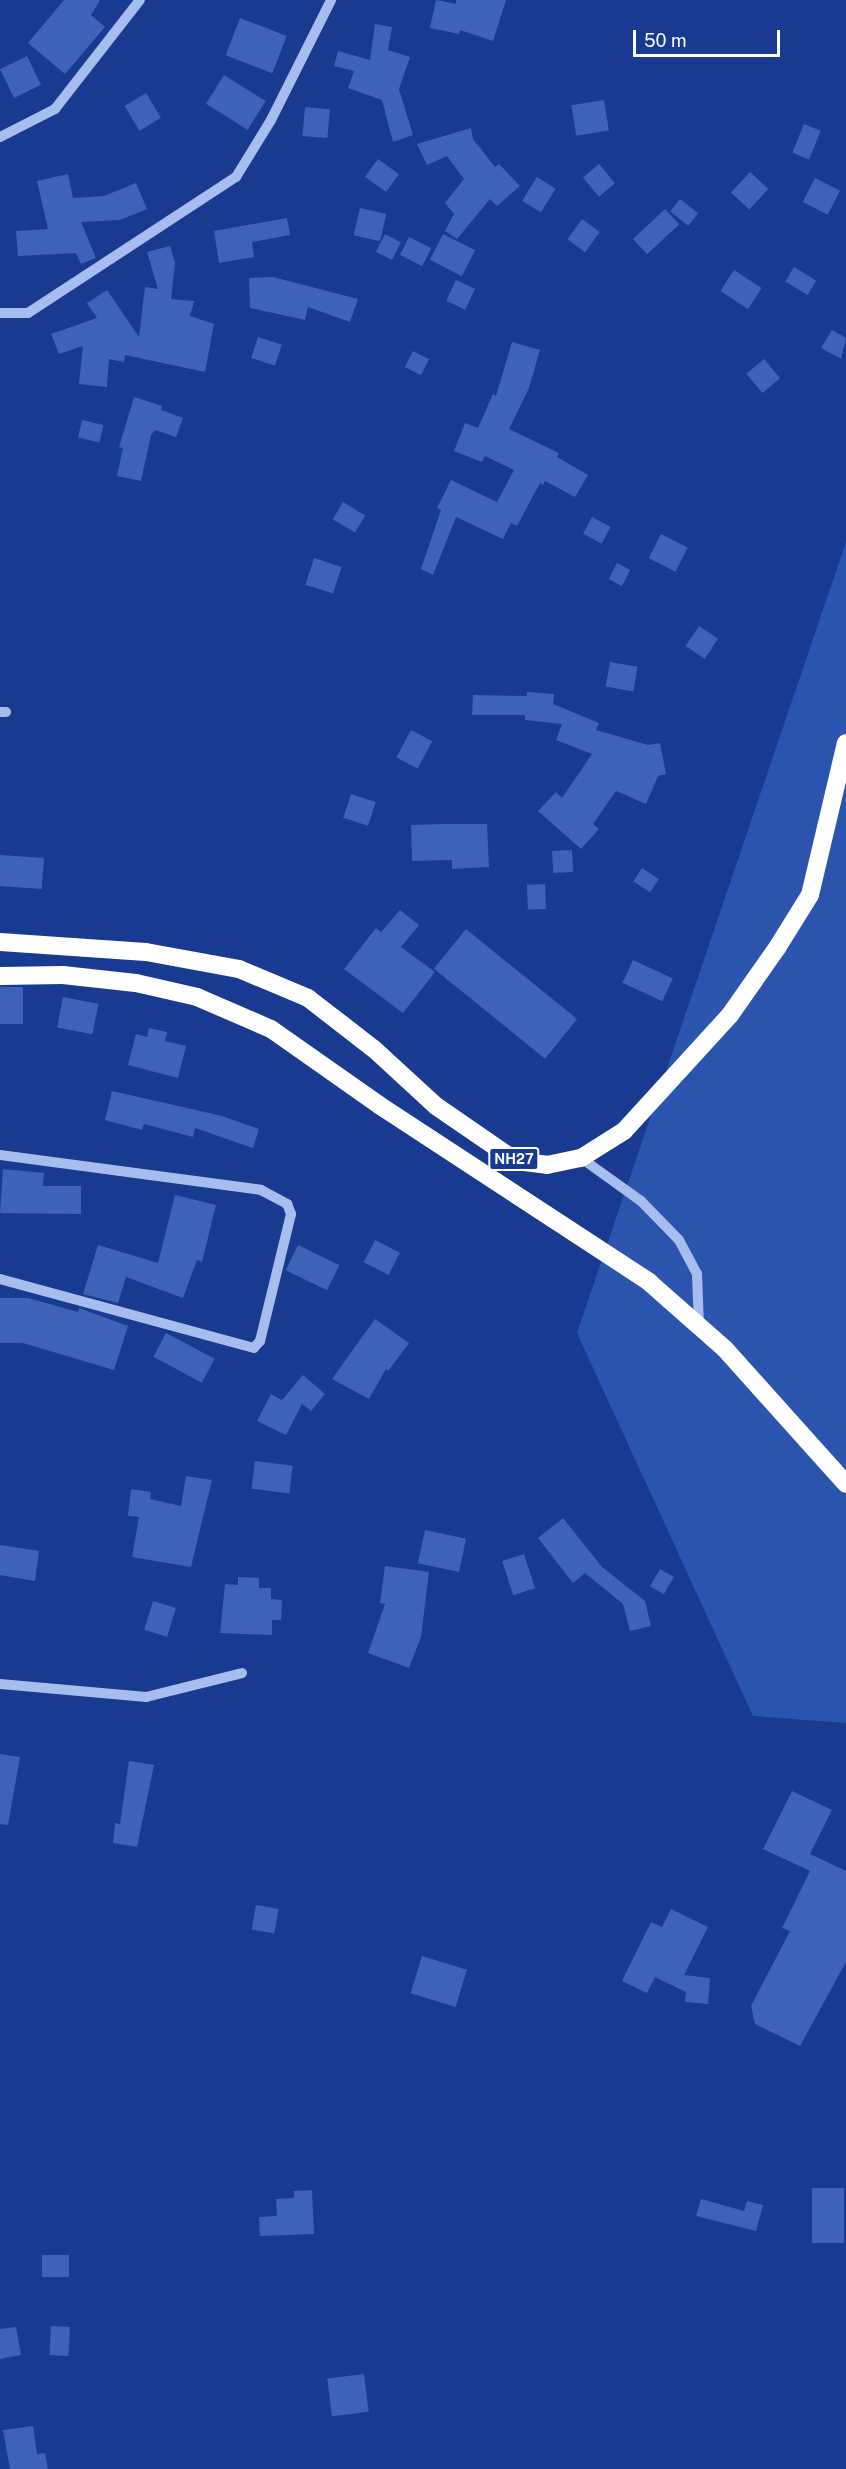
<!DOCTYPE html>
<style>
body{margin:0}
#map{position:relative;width:846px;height:2469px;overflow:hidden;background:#183b91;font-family:"Public Sans",sans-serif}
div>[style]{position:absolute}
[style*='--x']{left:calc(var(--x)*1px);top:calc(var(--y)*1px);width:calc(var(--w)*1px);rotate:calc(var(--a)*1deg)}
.green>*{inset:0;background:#2b54af}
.building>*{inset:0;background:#3d62b7;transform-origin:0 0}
.minor>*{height:10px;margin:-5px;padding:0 5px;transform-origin:5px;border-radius:5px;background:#a7bdef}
.highway>*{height:18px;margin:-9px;padding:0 9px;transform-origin:9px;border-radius:9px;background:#fff}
span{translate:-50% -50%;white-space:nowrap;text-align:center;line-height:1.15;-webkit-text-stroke:4.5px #183b91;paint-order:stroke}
.shield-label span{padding:2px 4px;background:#183b91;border:2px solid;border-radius:4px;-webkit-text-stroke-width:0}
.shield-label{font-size:14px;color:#fff;font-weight:700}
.scale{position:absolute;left:633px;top:30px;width:147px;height:27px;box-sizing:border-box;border:3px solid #fff;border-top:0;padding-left:8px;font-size:18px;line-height:21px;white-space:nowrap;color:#fff;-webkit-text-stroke:4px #183b91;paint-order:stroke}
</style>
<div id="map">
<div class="green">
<i style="clip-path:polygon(846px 542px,846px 1723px,753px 1716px,577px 1333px)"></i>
</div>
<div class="building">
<i style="clip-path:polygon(64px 0,100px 0,91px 15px,105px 27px,65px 74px,28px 43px)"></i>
<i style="clip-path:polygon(436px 0,456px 4px,456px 0,506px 0,493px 41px,460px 30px,459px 34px,430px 28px)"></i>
<i style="left:240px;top:18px;width:50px;height:40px;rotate:21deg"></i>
<i style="clip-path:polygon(375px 24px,392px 27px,388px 50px,410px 57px,399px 89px,413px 135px,393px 142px,382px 100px,348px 88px,354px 71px,334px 66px,338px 51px,370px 60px)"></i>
<i style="left:27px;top:56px;width:32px;height:30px;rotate:64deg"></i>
<i style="left:224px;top:75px;width:49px;height:34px;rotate:32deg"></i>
<i style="left:146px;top:93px;width:29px;height:25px;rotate:59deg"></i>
<i style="left:604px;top:100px;width:31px;height:33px;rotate:81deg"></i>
<i style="left:305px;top:107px;width:25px;height:29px;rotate:5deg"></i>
<i style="left:804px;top:124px;width:18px;height:31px;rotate:22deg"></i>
<i style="clip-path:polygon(471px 128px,473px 139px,495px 167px,499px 164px,520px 186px,497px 206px,490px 199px,457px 239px,445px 231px,454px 214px,445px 203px,464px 179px,447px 156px,427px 165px,417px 144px)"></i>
<i style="left:378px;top:159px;width:26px;height:22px;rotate:36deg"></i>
<i style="left:599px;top:164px;width:25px;height:21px;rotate:50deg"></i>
<i style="left:750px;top:172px;width:25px;height:28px;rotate:43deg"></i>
<i style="clip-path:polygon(68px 174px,73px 198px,104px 196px,136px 183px,147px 209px,120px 220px,81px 222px,96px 258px,81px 264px,76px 253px,18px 256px,16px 231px,48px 229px,37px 181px)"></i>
<i style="left:537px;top:177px;width:22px;height:28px;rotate:32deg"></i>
<i style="left:815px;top:178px;width:28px;height:27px;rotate:27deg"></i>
<i style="left:680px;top:199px;width:23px;height:16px;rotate:38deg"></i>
<i style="left:360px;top:208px;width:27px;height:28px;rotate:13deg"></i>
<i style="left:665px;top:209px;width:21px;height:44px;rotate:47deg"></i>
<i style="clip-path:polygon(287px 218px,290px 235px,252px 242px,254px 257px,219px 263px,214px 231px)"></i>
<i style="left:582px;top:219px;width:22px;height:25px;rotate:36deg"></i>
<i style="left:385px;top:234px;width:18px;height:20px;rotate:27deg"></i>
<i style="left:443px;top:234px;width:36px;height:29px;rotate:27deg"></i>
<i style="left:409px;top:237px;width:25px;height:20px;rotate:27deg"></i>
<i style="clip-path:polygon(170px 246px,175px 263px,171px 299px,194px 301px,190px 316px,214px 324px,205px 372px,125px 355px,124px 362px,109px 359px,107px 387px,79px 384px,83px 346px,59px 354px,51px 334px,97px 318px,87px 303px,107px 290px,139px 337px,145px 287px,158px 289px,147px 252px)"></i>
<i style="left:794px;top:267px;width:26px;height:17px;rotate:31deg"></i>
<i style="left:734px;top:270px;width:33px;height:25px;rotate:33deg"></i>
<i style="clip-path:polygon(273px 277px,358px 299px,350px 322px,308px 307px,305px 320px,250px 308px,249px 278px)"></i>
<i style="left:456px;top:280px;width:21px;height:23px;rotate:25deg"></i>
<i style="clip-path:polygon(832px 330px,846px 338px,841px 359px,821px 348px)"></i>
<i style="left:258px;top:337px;width:25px;height:22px;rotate:18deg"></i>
<i style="clip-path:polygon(512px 342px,540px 350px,529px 388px,509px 429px,559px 453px,557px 457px,588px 475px,575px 497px,545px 481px,543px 485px,540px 483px,517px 526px,511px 523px,503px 539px,456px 517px,433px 575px,421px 569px,441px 510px,437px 508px,451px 480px,497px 502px,514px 470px,485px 456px,482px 462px,454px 451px,465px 423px,478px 428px,493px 394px,496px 396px)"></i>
<i style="left:413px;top:351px;width:18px;height:18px;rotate:27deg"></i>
<i style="left:764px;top:359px;width:25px;height:23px;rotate:50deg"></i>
<i style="clip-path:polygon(134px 397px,162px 406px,161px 410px,183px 418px,176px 437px,155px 430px,151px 435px,141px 481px,117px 476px,123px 448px,119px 447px)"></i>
<i style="left:82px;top:420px;width:22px;height:18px;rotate:13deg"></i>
<i style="left:343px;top:502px;width:26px;height:20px;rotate:31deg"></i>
<i style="left:592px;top:517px;width:21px;height:19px;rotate:28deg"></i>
<i style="left:661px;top:534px;width:30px;height:27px;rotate:27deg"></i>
<i style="left:314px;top:558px;width:29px;height:28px;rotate:18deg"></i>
<i style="left:617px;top:563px;width:15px;height:18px;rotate:28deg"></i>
<i style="left:699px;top:626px;width:23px;height:24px;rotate:34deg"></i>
<i style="left:610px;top:662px;width:28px;height:25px;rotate:10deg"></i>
<i style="clip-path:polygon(527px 692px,554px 694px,553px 704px,599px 723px,596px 730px,648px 745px,660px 743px,666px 774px,658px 776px,646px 804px,616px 791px,593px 824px,599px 829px,581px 849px,538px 811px,556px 792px,562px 798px,592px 754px,556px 740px,562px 724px,525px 720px,525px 715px,472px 715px,473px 695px,527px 696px)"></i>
<i style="left:411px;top:730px;width:24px;height:31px;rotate:28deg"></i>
<i style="left:351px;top:794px;width:26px;height:25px;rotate:18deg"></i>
<i style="clip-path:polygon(443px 824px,487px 824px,489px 867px,452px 869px,452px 860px,412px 861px,411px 825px)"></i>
<i style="left:572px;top:850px;width:22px;height:20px;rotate:87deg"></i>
<i style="left:0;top:855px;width:44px;height:31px;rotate:4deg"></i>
<i style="left:642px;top:868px;width:20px;height:16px;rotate:33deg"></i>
<i style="left:545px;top:884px;width:25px;height:18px;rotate:88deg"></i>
<i style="clip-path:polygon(400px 910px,419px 925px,401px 947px,435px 972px,403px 1013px,344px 969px,376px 928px,381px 932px)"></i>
<i style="left:466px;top:929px;width:143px;height:51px;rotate:39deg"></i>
<i style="left:633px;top:960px;width:44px;height:25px;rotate:25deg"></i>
<i style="left:23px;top:987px;width:37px;height:23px;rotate:90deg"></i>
<i style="left:63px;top:997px;width:36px;height:31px;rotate:11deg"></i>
<i style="clip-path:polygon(149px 1028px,167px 1032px,165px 1041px,186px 1046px,178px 1078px,128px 1065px,136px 1034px,147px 1037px)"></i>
<i style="clip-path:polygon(112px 1091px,222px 1116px,259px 1129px,253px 1148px,195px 1128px,193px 1137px,144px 1124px,142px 1130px,105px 1120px)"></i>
<i style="clip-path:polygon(3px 1169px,44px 1173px,43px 1186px,81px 1186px,81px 1214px,0 1213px)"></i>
<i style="clip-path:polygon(175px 1195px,216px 1205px,202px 1262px,197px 1260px,183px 1298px,126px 1277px,118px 1303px,83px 1294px,98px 1245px,158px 1263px)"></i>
<i style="left:375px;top:1240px;width:28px;height:25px;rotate:27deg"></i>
<i style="left:298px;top:1245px;width:46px;height:28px;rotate:26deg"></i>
<i style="clip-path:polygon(0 1298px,28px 1298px,78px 1312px,79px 1308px,128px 1326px,114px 1370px,23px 1343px,0 1343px)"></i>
<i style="clip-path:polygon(375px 1319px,409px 1343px,388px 1371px,386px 1369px,369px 1399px,332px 1379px)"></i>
<i style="left:166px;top:1333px;width:55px;height:27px;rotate:28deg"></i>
<i style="clip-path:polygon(303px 1375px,325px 1394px,311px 1411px,302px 1404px,286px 1435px,257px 1421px,271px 1394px,282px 1400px)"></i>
<i style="left:255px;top:1461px;width:38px;height:28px;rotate:7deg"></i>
<i style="clip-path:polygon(186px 1476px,212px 1480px,191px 1567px,132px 1557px,139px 1517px,128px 1516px,131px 1489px,151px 1492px,150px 1499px,181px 1506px)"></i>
<i style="clip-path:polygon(563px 1518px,602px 1567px,645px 1601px,651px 1626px,630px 1631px,623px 1604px,585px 1573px,573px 1583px,538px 1538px)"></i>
<i style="left:425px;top:1530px;width:42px;height:34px;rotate:12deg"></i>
<i style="clip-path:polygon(0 1545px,39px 1551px,35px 1581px,0 1575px)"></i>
<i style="left:524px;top:1554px;width:36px;height:23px;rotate:72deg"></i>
<i style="clip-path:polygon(385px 1566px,429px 1572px,421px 1637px,409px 1668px,368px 1653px,385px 1604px,380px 1603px)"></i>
<i style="left:660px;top:1569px;width:16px;height:20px;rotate:30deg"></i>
<i style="clip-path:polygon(238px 1577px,259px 1578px,259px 1588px,271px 1588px,271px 1599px,282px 1600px,281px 1620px,272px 1620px,272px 1635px,220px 1633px,225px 1584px,238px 1585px)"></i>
<i style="left:153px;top:1601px;width:24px;height:30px;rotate:17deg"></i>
<i style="clip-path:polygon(0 1754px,20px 1757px,8px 1825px,0 1824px)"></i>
<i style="clip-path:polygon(129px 1761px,154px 1765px,137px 1847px,113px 1843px,115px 1823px,120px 1824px)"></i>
<i style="clip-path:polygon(792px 1791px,832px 1810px,810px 1854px,846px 1871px,846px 1962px,800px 2046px,755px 2024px,751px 2006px,790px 1931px,782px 1928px,810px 1871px,763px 1849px)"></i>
<i style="left:256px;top:1905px;width:23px;height:25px;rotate:10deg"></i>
<i style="clip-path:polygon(671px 1909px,708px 1927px,684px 1975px,710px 1978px,708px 2004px,685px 2002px,686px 1992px,655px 1977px,647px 1993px,622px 1981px,651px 1922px,662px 1927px)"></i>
<i style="left:422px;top:1956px;width:47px;height:39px;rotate:17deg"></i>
<i style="left:812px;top:2188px;width:32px;height:55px"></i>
<i style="clip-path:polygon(312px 2190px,314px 2234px,260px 2236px,259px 2217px,277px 2216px,276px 2199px,294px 2198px,294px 2191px)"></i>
<i style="clip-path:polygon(701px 2199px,744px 2211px,747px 2201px,763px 2205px,756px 2231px,696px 2216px)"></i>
<i style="left:42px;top:2255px;width:27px;height:22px"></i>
<i style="left:51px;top:2326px;width:19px;height:29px;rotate:3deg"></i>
<i style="clip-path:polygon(16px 2327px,21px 2355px,0 2359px,0 2329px)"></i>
<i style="left:364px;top:2374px;width:38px;height:37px;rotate:83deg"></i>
<i style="clip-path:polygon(33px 2426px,37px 2454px,45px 2453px,48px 2469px,10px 2469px,3px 2430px)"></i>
</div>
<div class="minor">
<i style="--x:0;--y:137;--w:62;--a:-27"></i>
<i style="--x:55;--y:109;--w:138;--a:-52.1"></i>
<i style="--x:0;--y:313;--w:28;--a:0"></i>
<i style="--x:28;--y:313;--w:249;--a:-33.2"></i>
<i style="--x:236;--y:177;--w:67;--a:-58.4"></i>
<i style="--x:271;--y:120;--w:134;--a:-63.4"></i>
<i style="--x:0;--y:712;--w:6;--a:0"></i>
<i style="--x:0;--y:1155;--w:263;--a:7.6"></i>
<i style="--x:261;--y:1190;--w:30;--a:28"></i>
<i style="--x:287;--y:1204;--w:11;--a:68"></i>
<i style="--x:291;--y:1214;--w:131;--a:103.7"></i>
<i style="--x:260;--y:1341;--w:9;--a:131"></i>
<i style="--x:254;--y:1348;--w:263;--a:-164.8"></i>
<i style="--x:581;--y:1158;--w:74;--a:35.6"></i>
<i style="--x:641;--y:1201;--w:54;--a:45.7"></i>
<i style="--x:679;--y:1240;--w:38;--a:62"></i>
<i style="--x:697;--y:1274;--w:52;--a:87.8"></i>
<i style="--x:0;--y:1684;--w:147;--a:5.1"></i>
<i style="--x:146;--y:1697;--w:99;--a:-14"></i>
</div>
<div class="highway">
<i style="--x:0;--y:942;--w:146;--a:3.9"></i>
<i style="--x:146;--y:952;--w:95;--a:10.4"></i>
<i style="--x:239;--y:969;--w:75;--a:22.8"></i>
<i style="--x:308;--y:998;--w:83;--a:37.7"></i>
<i style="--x:374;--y:1049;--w:84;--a:42.6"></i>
<i style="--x:436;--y:1106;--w:97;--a:34.5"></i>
<i style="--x:516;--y:1161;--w:31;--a:7"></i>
<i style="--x:547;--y:1165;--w:35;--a:-12"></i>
<i style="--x:581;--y:1158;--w:51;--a:-32.1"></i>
<i style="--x:624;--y:1131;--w:157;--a:-47.6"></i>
<i style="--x:730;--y:1015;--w:82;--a:-55"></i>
<i style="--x:777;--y:948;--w:62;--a:-58.1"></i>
<i style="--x:810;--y:895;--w:156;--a:-76.7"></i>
<i style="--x:0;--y:976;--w:63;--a:-0.9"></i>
<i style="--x:63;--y:975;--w:73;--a:6.3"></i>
<i style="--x:136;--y:983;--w:63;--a:12.9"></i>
<i style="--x:197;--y:997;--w:81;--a:23.4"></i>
<i style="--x:271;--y:1029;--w:132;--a:35.1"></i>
<i style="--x:379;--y:1105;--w:323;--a:33.2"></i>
<i style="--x:649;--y:1282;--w:101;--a:41.4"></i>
<i style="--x:725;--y:1349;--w:181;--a:48.1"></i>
</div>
<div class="shield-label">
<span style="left:514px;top:1159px">NH27</span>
</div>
<div class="scale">50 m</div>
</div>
